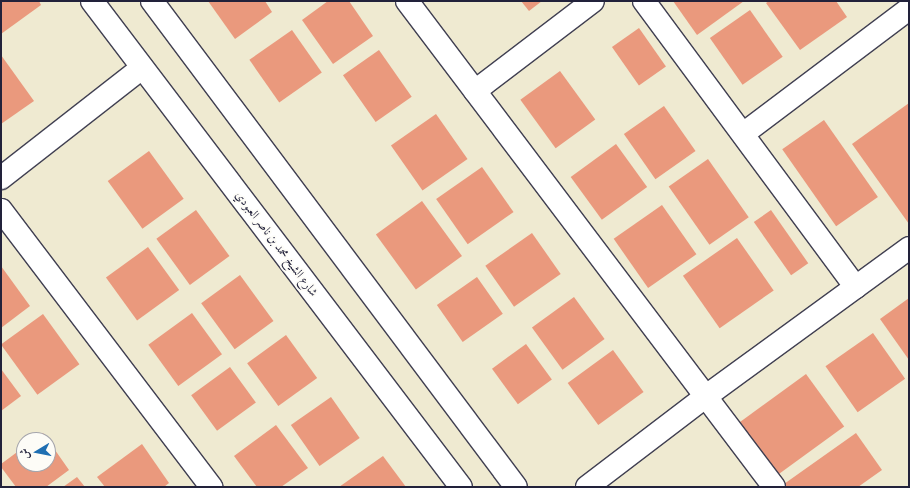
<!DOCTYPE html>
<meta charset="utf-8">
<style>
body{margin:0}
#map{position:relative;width:910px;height:488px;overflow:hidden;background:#efead1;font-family:"IM FELL DW Pica",Amiri,serif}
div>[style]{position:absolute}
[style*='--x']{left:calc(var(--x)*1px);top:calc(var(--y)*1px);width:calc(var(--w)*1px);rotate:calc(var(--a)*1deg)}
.building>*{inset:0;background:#ea997d;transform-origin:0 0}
.roads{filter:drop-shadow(1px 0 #414052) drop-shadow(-1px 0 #414052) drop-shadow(0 1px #414052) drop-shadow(0 -1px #414052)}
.minor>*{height:22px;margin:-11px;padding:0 11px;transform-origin:11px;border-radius:11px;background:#fff}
span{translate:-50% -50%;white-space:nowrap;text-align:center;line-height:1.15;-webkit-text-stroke:3.5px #fdfcf7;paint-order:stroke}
.street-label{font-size:12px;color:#22223b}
.frame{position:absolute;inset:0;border:2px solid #22223b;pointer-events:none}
.north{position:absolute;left:16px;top:432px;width:40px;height:40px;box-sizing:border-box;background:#fdfcf7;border:1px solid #a5a5ac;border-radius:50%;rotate:260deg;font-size:11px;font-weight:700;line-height:16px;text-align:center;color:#22223b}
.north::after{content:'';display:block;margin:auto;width:14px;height:18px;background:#1f6fb2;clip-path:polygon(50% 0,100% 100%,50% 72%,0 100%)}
</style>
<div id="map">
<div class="building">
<i style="clip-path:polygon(1px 1px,39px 1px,41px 5px,1px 34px)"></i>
<i style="clip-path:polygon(208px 1px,265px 1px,272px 12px,235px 39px)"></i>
<i style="clip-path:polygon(328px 1px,349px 1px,373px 36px,333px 64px,302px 20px)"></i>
<i style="clip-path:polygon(521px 1px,542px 1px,529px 11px)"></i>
<i style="clip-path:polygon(673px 1px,744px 1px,697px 35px)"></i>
<i style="clip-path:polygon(769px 1px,836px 1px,847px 17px,800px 50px,766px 3px)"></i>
<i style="left:750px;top:10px;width:57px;height:49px;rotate:55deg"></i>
<i style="left:639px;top:28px;width:47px;height:33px;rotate:55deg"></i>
<i style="left:292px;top:30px;width:52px;height:52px;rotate:55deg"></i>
<i style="left:379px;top:50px;width:57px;height:44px;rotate:55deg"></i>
<i style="clip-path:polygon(1px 55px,34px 101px,1px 124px)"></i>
<i style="left:560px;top:71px;width:60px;height:49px;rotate:54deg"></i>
<i style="clip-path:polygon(909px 103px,909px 224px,852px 144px)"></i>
<i style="left:664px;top:106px;width:55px;height:49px;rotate:55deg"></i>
<i style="left:436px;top:114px;width:55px;height:55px;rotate:55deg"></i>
<i style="left:824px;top:120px;width:94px;height:51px;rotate:55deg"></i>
<i style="left:616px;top:144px;width:53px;height:56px;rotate:54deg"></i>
<i style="left:149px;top:151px;width:59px;height:51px;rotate:54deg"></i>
<i style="left:708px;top:159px;width:71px;height:48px;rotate:55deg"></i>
<i style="left:482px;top:167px;width:55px;height:56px;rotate:55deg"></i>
<i style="left:422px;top:201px;width:68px;height:57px;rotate:54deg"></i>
<i style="left:662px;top:205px;width:60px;height:59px;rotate:55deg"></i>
<i style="left:196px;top:210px;width:57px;height:49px;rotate:54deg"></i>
<i style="left:771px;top:210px;width:65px;height:21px;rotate:55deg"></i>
<i style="left:532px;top:233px;width:50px;height:57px;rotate:55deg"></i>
<i style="left:737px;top:238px;width:64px;height:66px;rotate:55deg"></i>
<i style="left:148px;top:247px;width:53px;height:52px;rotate:54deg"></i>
<i style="clip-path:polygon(1px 266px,30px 306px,1px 328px)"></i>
<i style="left:240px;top:275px;width:57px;height:48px;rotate:54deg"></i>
<i style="left:477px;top:277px;width:45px;height:49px;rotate:55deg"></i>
<i style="left:574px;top:297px;width:52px;height:52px;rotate:54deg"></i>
<i style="clip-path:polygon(909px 298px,909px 360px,880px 319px)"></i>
<i style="left:192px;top:313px;width:51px;height:54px;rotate:54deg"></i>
<i style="left:43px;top:314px;width:62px;height:52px;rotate:54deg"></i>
<i style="left:873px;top:333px;width:56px;height:58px;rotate:55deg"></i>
<i style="left:286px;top:335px;width:53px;height:48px;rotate:54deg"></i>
<i style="left:526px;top:344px;width:44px;height:42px;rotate:54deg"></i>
<i style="left:613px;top:350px;width:52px;height:56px;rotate:54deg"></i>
<i style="left:230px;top:367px;width:44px;height:48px;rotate:54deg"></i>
<i style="clip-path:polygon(1px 369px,21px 396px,1px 411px)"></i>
<i style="left:806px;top:374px;width:65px;height:82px;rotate:54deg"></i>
<i style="left:331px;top:397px;width:50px;height:49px;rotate:55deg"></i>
<i style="clip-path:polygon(276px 425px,308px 468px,281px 487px,257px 487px,234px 456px)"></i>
<i style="clip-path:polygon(43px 433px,48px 440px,33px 440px)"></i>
<i style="clip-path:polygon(856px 433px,882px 470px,858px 487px,786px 487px,784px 484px)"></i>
<i style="clip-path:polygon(48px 440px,69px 470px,46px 487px,16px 487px,1px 467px,1px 464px,24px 447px,24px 464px,48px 464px)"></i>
<i style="clip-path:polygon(142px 444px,169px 483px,164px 487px,105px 487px,97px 477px)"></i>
<i style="clip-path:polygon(383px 456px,406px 487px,339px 487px)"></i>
<i style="clip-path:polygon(77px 477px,85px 487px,63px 487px)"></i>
</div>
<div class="roads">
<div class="minor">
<i style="--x:92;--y:1;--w:610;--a:52.79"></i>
<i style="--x:152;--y:1;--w:607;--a:53.17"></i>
<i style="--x:407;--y:1;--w:609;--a:52.94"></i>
<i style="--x:644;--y:1;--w:356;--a:53.5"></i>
<i style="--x:475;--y:91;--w:148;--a:-37.3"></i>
<i style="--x:743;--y:134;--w:208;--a:-37"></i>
<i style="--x:1;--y:178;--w:179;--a:-38"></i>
<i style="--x:1;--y:210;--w:348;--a:52.8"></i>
<i style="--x:587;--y:487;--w:148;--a:-37.3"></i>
<i style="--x:705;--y:397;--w:253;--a:-36.1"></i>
</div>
</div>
<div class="street-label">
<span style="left:276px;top:244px;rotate:53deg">شارع الشيخ محمد بن ناصر العبودي</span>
</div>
<div class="frame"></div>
<div class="north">ش</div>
</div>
